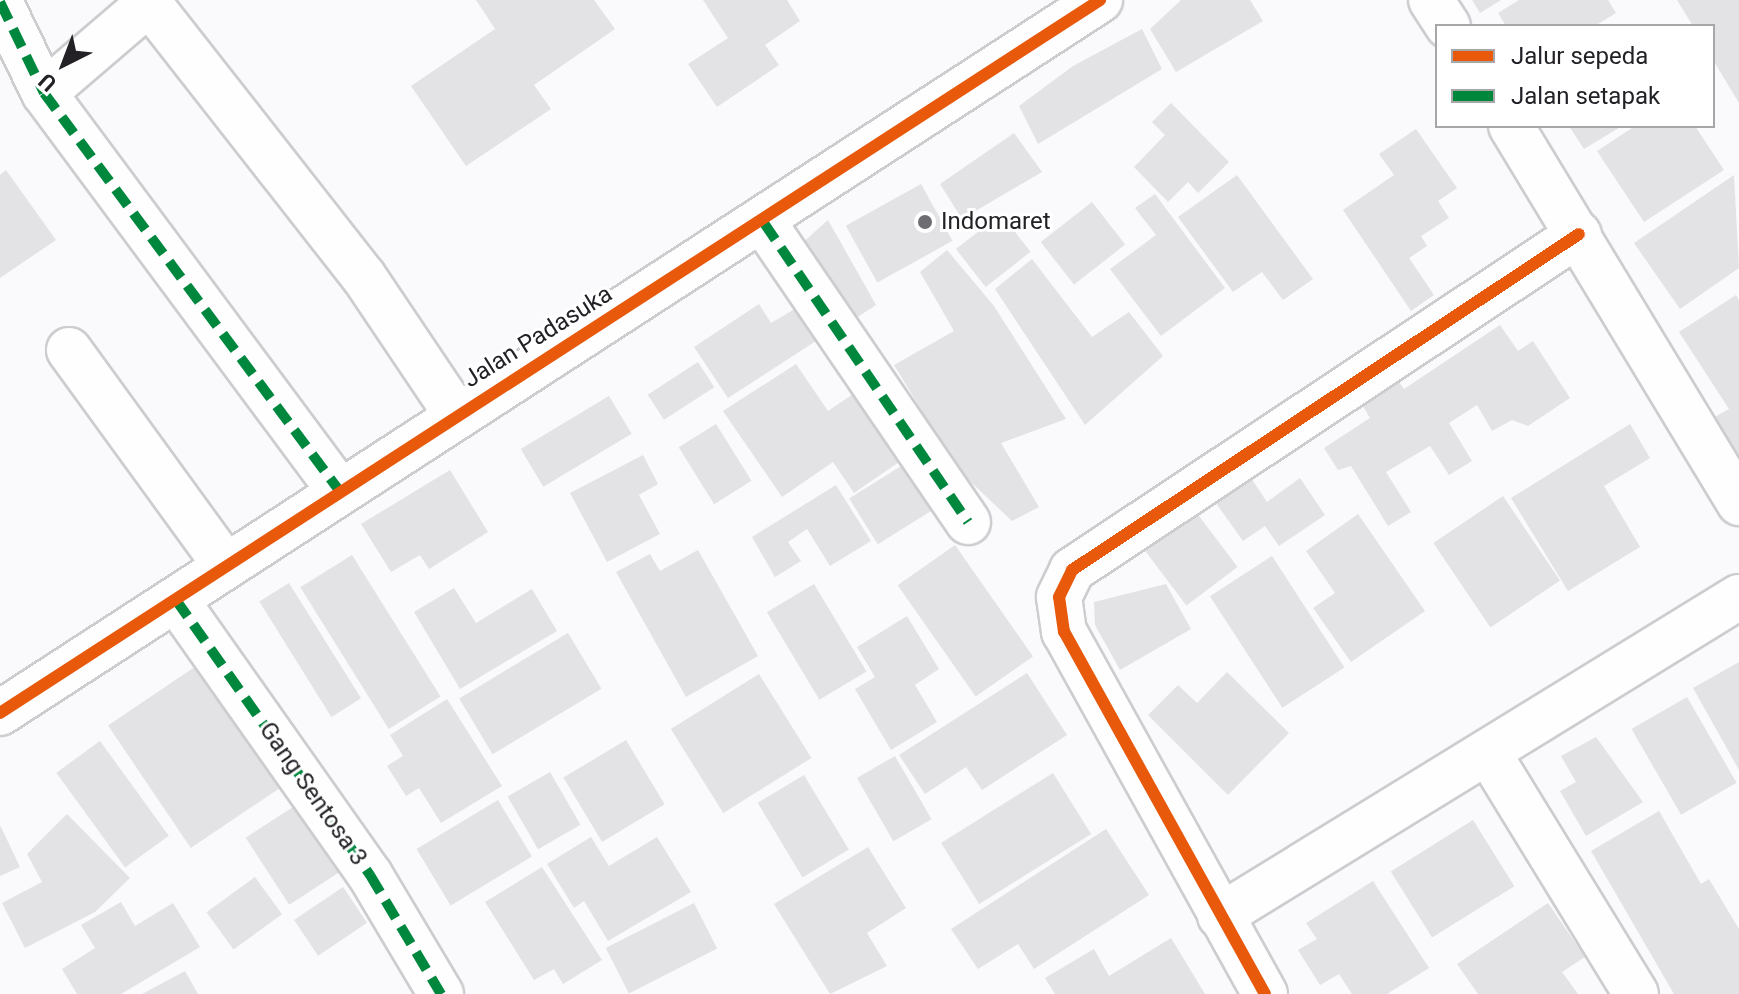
<!DOCTYPE html>
<style>
body{margin:0}
#map{position:relative;width:1739px;height:994px;overflow:hidden;background:#faf9fc;font-family:Roboto,sans-serif}
div>[style]{position:absolute}
[style*='--x']{left:calc(var(--x)*1px);top:calc(var(--y)*1px);width:calc(var(--w)*1px);rotate:calc(var(--a)*1deg)}
.building>*{inset:0;background:#e3e2e5;transform-origin:0 0}
.roads{filter:drop-shadow(2px 0 #cdcccf) drop-shadow(-2px 0 #cdcccf) drop-shadow(0 2px #cdcccf) drop-shadow(0 -2px #cdcccf)}
.minor>*{height:44px;margin:-22px;padding:0 22px;transform-origin:22px;border-radius:22px;background:#fefeff}
.quiet>*{height:10px;margin-top:-5px;transform-origin:0;background:repeating-linear-gradient(90deg,#00873e 0 20px,transparent 0 30px)}
.cycleway>*{height:12px;margin:-6px;padding:0 6px;transform-origin:6px;border-radius:6px;background:#e8590c}
.dots>*{width:22px;height:22px;translate:-50% -50%;box-sizing:border-box;border:4px solid #fff;border-radius:50%}
span{translate:-50% -50%;white-space:nowrap;text-align:center;line-height:1.15;-webkit-text-stroke:6px #fff;paint-order:stroke}
.poi-label{font-size:24px;color:#232126}
.left{translate:0 -50%;text-align:left}
.street-label{font-size:24px;color:#232126}
.legend{position:absolute;left:1435px;top:24px;width:280px;height:104px;box-sizing:border-box;background:#fff;border:2px solid #a7a6a8;margin:0;padding:10px 14px;list-style:none;font-size:24px;color:#232126}
.legend li{display:flex;align-items:center;gap:16px;height:40px}
.legend b{width:40px;border:2px solid #a7a6a8}
.north{position:absolute;left:24px;top:24px;width:80px;height:80px;-webkit-text-stroke:6px #fff;paint-order:stroke;rotate:222deg;font-size:22px;font-weight:700;line-height:32px;text-align:center;color:#232126}
.north::after{content:'';display:block;margin:auto;width:28px;height:36px;background:#232126;clip-path:polygon(50% 0,100% 100%,50% 72%,0 100%)}
</style>
<div id="map">
<div class="building">
<i style="clip-path:polygon(476px 0,594px 0,615px 29px,534px 85px,551px 109px,466px 166px,411px 86px,495px 29px)"></i>
<i style="clip-path:polygon(703px 0,787px 0,800px 21px,765px 45px,779px 65px,717px 107px,688px 64px,728px 38px)"></i>
<i style="clip-path:polygon(1181px 0,1250px 0,1263px 21px,1176px 72px,1150px 29px)"></i>
<i style="clip-path:polygon(1472px 0,1501px 0,1480px 13px)"></i>
<i style="clip-path:polygon(1519px 0,1608px 0,1616px 13px,1595px 26px,1506px 26px,1498px 13px)"></i>
<i style="clip-path:polygon(1677px 0,1739px 0,1739px 103px,1713px 60px,1713px 26px,1693px 26px)"></i>
<i style="clip-path:polygon(1142px 29px,1162px 69px,1038px 144px,1019px 106px,1073px 66px)"></i>
<i style="clip-path:polygon(1171px 103px,1229px 162px,1198px 193px,1188px 182px,1168px 202px,1134px 167px,1165px 135px,1152px 122px)"></i>
<i style="clip-path:polygon(1569px 126px,1622px 126px,1584px 149px)"></i>
<i style="clip-path:polygon(1635px 126px,1695px 126px,1724px 170px,1644px 222px,1597px 151px)"></i>
<i style="clip-path:polygon(1416px 129px,1457px 188px,1438px 201px,1449px 218px,1421px 236px,1427px 246px,1409px 258px,1434px 295px,1411px 311px,1343px 210px,1394px 175px,1379px 154px)"></i>
<i style="clip-path:polygon(1014px 133px,1042px 172px,962px 219px,940px 184px)"></i>
<i style="clip-path:polygon(6px 170px,56px 240px,0 278px,0 175px)"></i>
<i style="clip-path:polygon(1237px 175px,1313px 279px,1283px 300px,1262px 272px,1233px 292px,1178px 217px)"></i>
<i style="clip-path:polygon(1734px 175px,1739px 268px,1680px 309px,1634px 243px)"></i>
<i style="left:921px;top:184px;width:65px;height:86px;rotate:61deg"></i>
<i style="clip-path:polygon(1155px 194px,1225px 288px,1161px 336px,1110px 269px,1156px 235px,1135px 208px)"></i>
<i style="left:1092px;top:202px;width:54px;height:65px;rotate:52deg"></i>
<i style="left:1001px;top:214px;width:48px;height:57px;rotate:52deg"></i>
<i style="clip-path:polygon(828px 220px,876px 305px,850px 322px,800px 245px)"></i>
<i style="clip-path:polygon(947px 250px,994px 306px,1066px 419px,1001px 443px,1039px 507px,1012px 521px,957px 469px,894px 365px,954px 331px,920px 272px)"></i>
<i style="clip-path:polygon(1032px 259px,1092px 337px,1129px 312px,1163px 356px,1085px 425px,995px 289px)"></i>
<i style="clip-path:polygon(1736px 295px,1739px 300px,1739px 462px,1711px 419px,1729px 409px,1679px 332px)"></i>
<i style="clip-path:polygon(759px 304px,771px 323px,798px 307px,819px 339px,728px 398px,694px 347px)"></i>
<i style="clip-path:polygon(1500px 325px,1518px 351px,1533px 341px,1570px 398px,1528px 426px,1512px 420px,1492px 431px,1477px 405px,1449px 423px,1472px 461px,1449px 475px,1430px 446px,1386px 472px,1411px 512px,1388px 526px,1351px 466px,1338px 470px,1324px 448px,1370px 418px,1361px 403px,1397px 379px,1404px 389px)"></i>
<i style="left:698px;top:362px;width:30px;height:60px;rotate:57deg"></i>
<i style="clip-path:polygon(796px 364px,828px 411px,859px 390px,905px 458px,854px 493px,833px 462px,782px 497px,723px 411px)"></i>
<i style="left:609px;top:396px;width:44px;height:103px;rotate:59deg"></i>
<i style="left:716px;top:424px;width:67px;height:44px;rotate:58deg"></i>
<i style="clip-path:polygon(1630px 424px,1650px 458px,1604px 486px,1640px 547px,1568px 591px,1511px 498px)"></i>
<i style="clip-path:polygon(643px 455px,658px 484px,639px 495px,660px 534px,607px 562px,570px 493px)"></i>
<i style="left:906px;top:463px;width:54px;height:67px;rotate:58deg"></i>
<i style="clip-path:polygon(450px 470px,488px 532px,429px 569px,420px 555px,391px 572px,361px 524px)"></i>
<i style="clip-path:polygon(1249px 475px,1267px 502px,1300px 478px,1325px 515px,1279px 546px,1265px 526px,1243px 541px,1213px 499px)"></i>
<i style="clip-path:polygon(836px 485px,871px 541px,830px 566px,807px 529px,788px 542px,801px 561px,775px 577px,752px 537px)"></i>
<i style="left:1503px;top:496px;width:102px;height:84px;rotate:56deg"></i>
<i style="left:1193px;top:508px;width:74px;height:64px;rotate:53deg"></i>
<i style="clip-path:polygon(1358px 514px,1425px 611px,1351px 662px,1313px 608px,1335px 593px,1306px 551px)"></i>
<i style="left:955px;top:545px;width:136px;height:70px;rotate:55deg"></i>
<i style="clip-path:polygon(698px 550px,758px 656px,686px 697px,616px 572px,650px 554px,660px 571px)"></i>
<i style="left:352px;top:555px;width:167px;height:61px;rotate:58deg"></i>
<i style="left:1272px;top:556px;width:133px;height:74px;rotate:57deg"></i>
<i style="left:289px;top:583px;width:136px;height:35px;rotate:58deg"></i>
<i style="left:814px;top:584px;width:102px;height:55px;rotate:59deg"></i>
<i style="clip-path:polygon(1166px 584px,1191px 629px,1120px 670px,1095px 625px,1094px 602px)"></i>
<i style="clip-path:polygon(454px 588px,476px 623px,532px 589px,557px 631px,460px 689px,414px 612px)"></i>
<i style="clip-path:polygon(907px 616px,939px 669px,915px 685px,937px 722px,891px 750px,855px 689px,875px 677px,857px 647px)"></i>
<i style="left:568px;top:633px;width:65px;height:127px;rotate:59deg"></i>
<i style="left:205px;top:660px;width:148px;height:117px;rotate:56deg"></i>
<i style="clip-path:polygon(1739px 662px,1739px 770px,1693px 688px)"></i>
<i style="clip-path:polygon(1227px 672px,1289px 733px,1228px 795px,1148px 715px,1178px 685px,1197px 703px)"></i>
<i style="clip-path:polygon(1027px 673px,1067px 735px,982px 790px,966px 767px,925px 794px,899px 755px)"></i>
<i style="left:759px;top:674px;width:99px;height:104px;rotate:58deg"></i>
<i style="left:1687px;top:697px;width:99px;height:64px;rotate:60deg"></i>
<i style="clip-path:polygon(447px 699px,502px 786px,441px 823px,419px 788px,406px 796px,387px 766px,403px 756px,390px 735px)"></i>
<i style="clip-path:polygon(1596px 737px,1643px 802px,1586px 836px,1560px 791px,1576px 782px,1561px 756px)"></i>
<i style="left:626px;top:740px;width:75px;height:73px;rotate:59deg"></i>
<i style="left:100px;top:741px;width:117px;height:54px;rotate:54deg"></i>
<i style="left:895px;top:756px;width:73px;height:44px;rotate:60deg"></i>
<i style="left:550px;top:772px;width:61px;height:49px;rotate:60deg"></i>
<i style="left:1053px;top:773px;width:72px;height:132px;rotate:58deg"></i>
<i style="left:804px;top:775px;width:87px;height:54px;rotate:59deg"></i>
<i style="left:498px;top:800px;width:66px;height:95px;rotate:59deg"></i>
<i style="left:296px;top:805px;width:80px;height:60px;rotate:57deg"></i>
<i style="clip-path:polygon(1659px 811px,1701px 884px,1709px 879px,1739px 929px,1739px 994px,1674px 994px,1591px 851px)"></i>
<i style="clip-path:polygon(67px 814px,130px 878px,95px 912px,25px 948px,2px 903px,42px 882px,27px 854px)"></i>
<i style="left:1473px;top:820px;width:78px;height:97px;rotate:58deg"></i>
<i style="clip-path:polygon(0 825px,20px 867px,0 876px)"></i>
<i style="clip-path:polygon(1106px 829px,1149px 895px,1034px 969px,1018px 944px,978px 969px,951px 929px)"></i>
<i style="clip-path:polygon(591px 837px,609px 866px,657px 837px,691px 892px,608px 941px,584px 901px,574px 908px,547px 864px)"></i>
<i style="clip-path:polygon(868px 847px,906px 908px,867px 933px,887px 966px,830px 994px,774px 904px)"></i>
<i style="clip-path:polygon(542px 867px,602px 960px,563px 984px,554px 969px,534px 980px,485px 902px)"></i>
<i style="left:255px;top:877px;width:46px;height:60px;rotate:54deg"></i>
<i style="clip-path:polygon(1373px 881px,1429px 968px,1387px 994px,1352px 994px,1339px 974px,1320px 985px,1298px 950px,1317px 939px,1306px 923px)"></i>
<i style="left:343px;top:887px;width:43px;height:59px;rotate:56deg"></i>
<i style="clip-path:polygon(121px 902px,135px 926px,173px 903px,200px 947px,121px 994px,77px 994px,62px 969px,95px 948px,81px 925px)"></i>
<i style="left:694px;top:903px;width:51px;height:99px;rotate:63deg"></i>
<i style="clip-path:polygon(1548px 903px,1585px 957px,1562px 972px,1578px 994px,1478px 994px,1457px 964px)"></i>
<i style="clip-path:polygon(1171px 938px,1205px 994px,1055px 994px,1045px 978px,1094px 949px,1109px 976px)"></i>
<i style="clip-path:polygon(185px 971px,198px 994px,142px 994px)"></i>
</div>
<div class="roads">
<div class="minor">
<i style="--x:1431;--y:0;--w:31;--a:57"></i>
<i style="--x:0;--y:2;--w:101;--a:64.2"></i>
<i style="--x:44;--y:93;--w:495;--a:53.4"></i>
<i style="--x:44;--y:93;--w:138;--a:-40.6"></i>
<i style="--x:149;--y:3;--w:348;--a:51.9"></i>
<i style="--x:364;--y:277;--w:165;--a:56.1"></i>
<i style="--x:1511;--y:126;--w:441;--a:58.8"></i>
<i style="--x:764;--y:223;--w:362;--a:55.7"></i>
<i style="--x:69;--y:350;--w:267;--a:54"></i>
<i style="--x:176;--y:600;--w:337;--a:54.8"></i>
<i style="--x:370;--y:875;--w:139;--a:59.2"></i>
<i style="--x:0;--y:713;--w:1311;--a:-32.95"></i>
<i style="--x:1489;--y:754;--w:281;--a:58.5"></i>
<i style="--x:1220;--y:916;--w:609;--a:-31.58"></i>
<i style="--x:1265;--y:994;--w:414;--a:-119"></i>
<i style="--x:1064;--y:632;--w:35;--a:-98"></i>
<i style="--x:1059;--y:597;--w:30;--a:-64"></i>
<i style="--x:1072;--y:570;--w:608;--a:-33.53"></i>
</div>
</div>
<div class="quiet">
<i style="--x:0;--y:2;--w:101;--a:64.2"></i>
<i style="--x:44;--y:93;--w:495;--a:53.4"></i>
<i style="--x:764;--y:223;--w:362;--a:55.7"></i>
<i style="--x:176;--y:600;--w:337;--a:54.8"></i>
<i style="--x:370;--y:875;--w:139;--a:59.2"></i>
</div>
<div class="cycleway">
<i style="--x:0;--y:713;--w:1311;--a:-32.95"></i>
<i style="--x:1265;--y:994;--w:414;--a:-119"></i>
<i style="--x:1064;--y:632;--w:35;--a:-98"></i>
<i style="--x:1059;--y:597;--w:30;--a:-64"></i>
<i style="--x:1072;--y:570;--w:608;--a:-33.53"></i>
</div>
<div class="dots">
<i style="left:925px;top:222px;background:#6e6d71"></i>
</div>
<div class="poi-label">
<span class="left" style="left:941px;top:222px">Indomaret</span>
</div>
<div class="street-label">
<span style="left:538px;top:337px;rotate:-32deg">Jalan Padasuka</span>
<span style="left:313px;top:794px;rotate:55deg">Gang Sentosa 3</span>
</div>
<ul class="legend">
<li><b style="height:10px;background:#e8590c"></b>Jalur sepeda</li>
<li><b style="height:10px;background:#00873e"></b>Jalan setapak</li>
</ul>
<div class="north">U</div>
</div>
